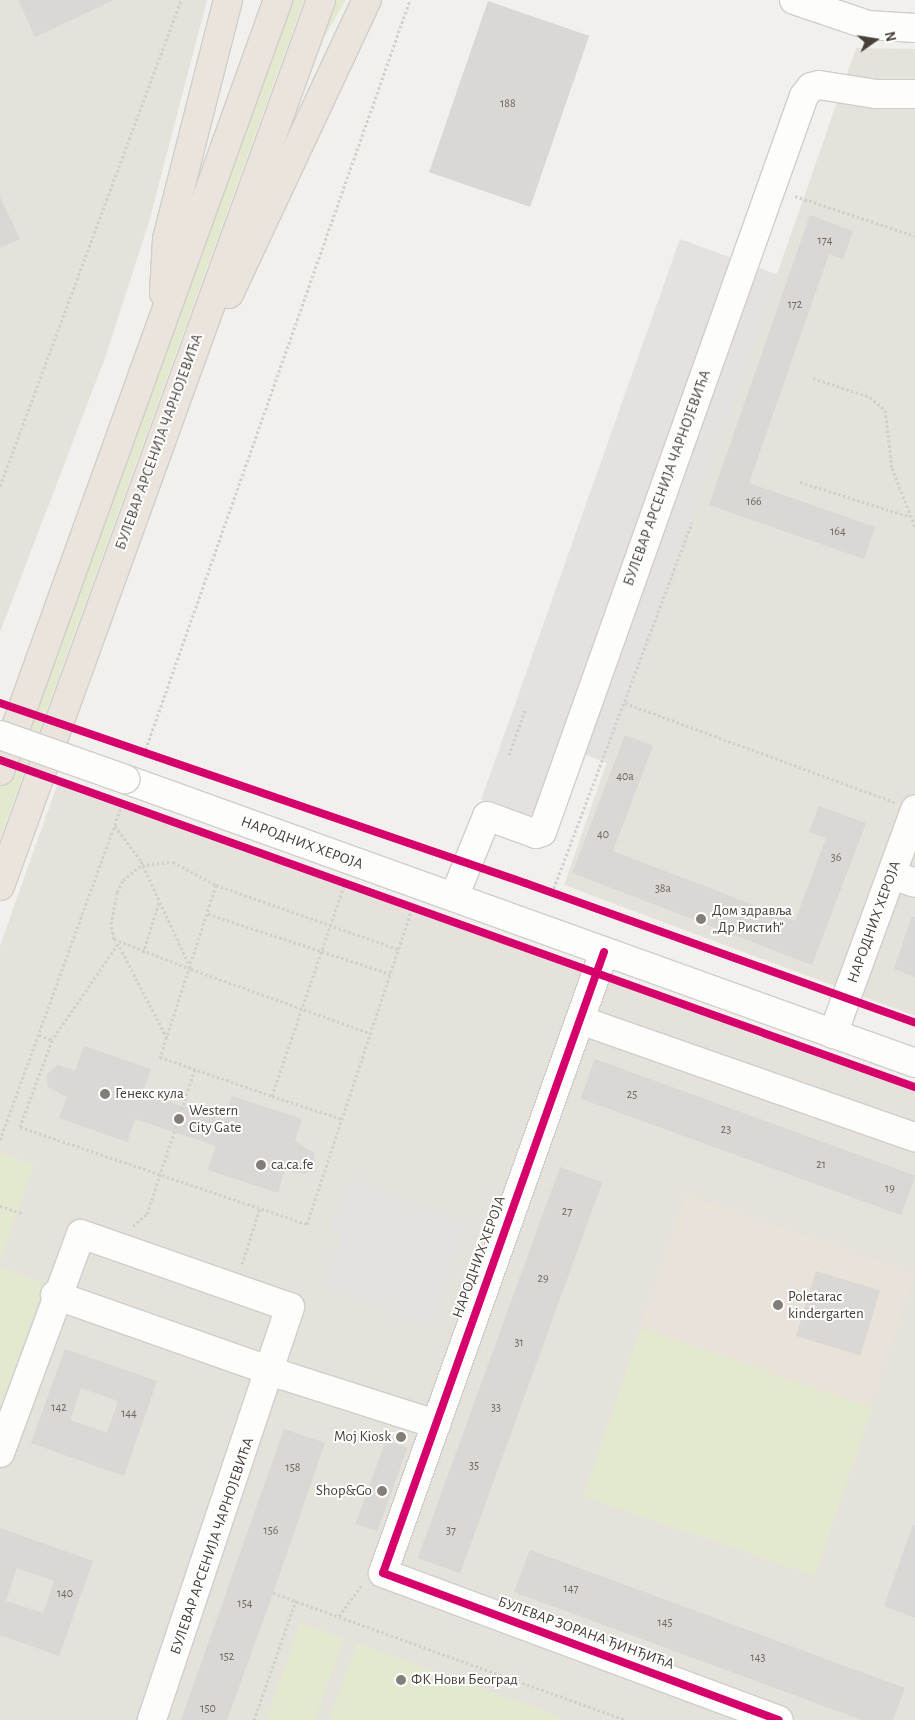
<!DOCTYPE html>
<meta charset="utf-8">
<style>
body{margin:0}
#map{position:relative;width:915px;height:1720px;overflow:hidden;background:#f2f0ed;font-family:"Alegreya Sans",sans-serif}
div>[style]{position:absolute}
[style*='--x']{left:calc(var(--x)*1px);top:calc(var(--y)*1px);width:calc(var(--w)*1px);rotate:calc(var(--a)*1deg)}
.residential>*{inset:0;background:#e5e1db}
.education>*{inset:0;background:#e8e2d9;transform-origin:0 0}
.green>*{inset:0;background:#e2e9cf;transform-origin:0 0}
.parking>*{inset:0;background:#e4e1de}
.building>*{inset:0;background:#dad7d4;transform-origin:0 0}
.path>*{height:3px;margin-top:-1.5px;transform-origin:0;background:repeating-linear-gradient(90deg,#d2d0cb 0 2.5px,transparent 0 5px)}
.roads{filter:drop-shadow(1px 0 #d0cecb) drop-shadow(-1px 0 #d0cecb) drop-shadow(0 1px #d0cecb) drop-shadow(0 -1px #d0cecb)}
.minor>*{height:28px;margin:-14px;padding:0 14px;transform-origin:14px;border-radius:14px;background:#fdfdfc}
.highway>*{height:28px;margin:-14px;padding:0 14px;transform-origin:14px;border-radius:14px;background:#eae4dc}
.bridges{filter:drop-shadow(1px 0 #d0cecb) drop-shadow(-1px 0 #d0cecb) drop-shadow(0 1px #d0cecb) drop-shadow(0 -1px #d0cecb)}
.minor-bridge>*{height:28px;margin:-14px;padding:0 14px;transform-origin:14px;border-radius:14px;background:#fdfdfc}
.cycleway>*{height:8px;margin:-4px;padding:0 4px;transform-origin:4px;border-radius:4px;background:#d6006c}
.dots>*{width:14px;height:14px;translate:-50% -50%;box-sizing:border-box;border:2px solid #fff;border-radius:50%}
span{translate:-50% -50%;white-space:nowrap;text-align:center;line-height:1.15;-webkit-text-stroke:4px #fff;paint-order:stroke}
.number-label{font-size:12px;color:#6e6761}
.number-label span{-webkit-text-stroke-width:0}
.street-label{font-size:15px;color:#484039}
.poi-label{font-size:15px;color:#484039}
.left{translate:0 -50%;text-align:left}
.right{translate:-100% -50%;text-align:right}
.north{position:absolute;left:850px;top:15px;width:50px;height:50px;-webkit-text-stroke:4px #fff;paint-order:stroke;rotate:77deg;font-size:14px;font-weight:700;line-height:20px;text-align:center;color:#484039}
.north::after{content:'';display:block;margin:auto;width:18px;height:22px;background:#484039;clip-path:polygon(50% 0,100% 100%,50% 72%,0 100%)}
</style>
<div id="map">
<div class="residential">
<i style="clip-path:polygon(0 0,207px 0,149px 222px,105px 358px,0 632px)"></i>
<i style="clip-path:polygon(856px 48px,915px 49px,915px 1016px,564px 885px)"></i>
<i style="clip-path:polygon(60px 777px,915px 1087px,915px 1720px,0 1720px,0 946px)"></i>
</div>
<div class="education">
<i style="left:686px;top:1195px;width:242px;height:140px;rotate:19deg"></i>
</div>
<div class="green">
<i style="clip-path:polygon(288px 0,304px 0,0 839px,0 786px)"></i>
<i style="clip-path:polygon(332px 0,346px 0,309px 63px)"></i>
<i style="clip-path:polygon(0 1153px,34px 1165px,0 1262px)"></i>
<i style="clip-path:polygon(0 1267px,45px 1283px,0 1409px)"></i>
<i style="left:641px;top:1328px;width:245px;height:178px;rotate:19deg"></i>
<i style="clip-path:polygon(300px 1623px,344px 1638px,315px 1720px,266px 1720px)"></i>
<i style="clip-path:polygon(357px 1643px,561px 1717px,560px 1720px,329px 1720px)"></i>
</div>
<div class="parking">
<i style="clip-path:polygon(680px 239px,778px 275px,608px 763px,583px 754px,556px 828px,481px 800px)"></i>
<i style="clip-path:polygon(349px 1179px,469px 1221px,432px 1327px,323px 1288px,341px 1235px,330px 1231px)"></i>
</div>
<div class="building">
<i style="clip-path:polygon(18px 0,114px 0,35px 37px)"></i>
<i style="left:488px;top:1px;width:107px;height:181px;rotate:19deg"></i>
<i style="clip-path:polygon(0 197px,20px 239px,0 248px)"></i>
<i style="clip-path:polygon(810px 215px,853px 231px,843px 259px,829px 254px,749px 483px,875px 527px,864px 559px,709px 505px)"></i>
<i style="clip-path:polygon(625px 735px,653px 746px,613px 851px,795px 921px,826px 838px,809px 832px,819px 806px,866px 823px,812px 965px,572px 873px)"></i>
<i style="clip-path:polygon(912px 916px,915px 917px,915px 977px,894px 969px)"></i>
<i style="clip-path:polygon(84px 1046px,151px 1069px,143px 1093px,224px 1120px,232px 1096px,302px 1119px,295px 1141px,314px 1153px,315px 1167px,305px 1174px,285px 1170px,278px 1193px,208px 1170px,216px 1146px,135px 1119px,127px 1142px,59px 1118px,67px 1097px,48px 1087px,46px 1075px,58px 1065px,75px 1071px)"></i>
<i style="left:595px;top:1059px;width:341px;height:42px;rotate:20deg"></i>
<i style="left:560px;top:1167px;width:45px;height:416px;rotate:20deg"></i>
<i style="left:816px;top:1271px;width:67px;height:68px;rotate:17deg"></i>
<i style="clip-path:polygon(evenodd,65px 1349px,157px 1381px,124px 1476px,31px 1443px,65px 1349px,81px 1388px,118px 1401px,107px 1433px,70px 1420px,81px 1388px)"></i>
<i style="clip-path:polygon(284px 1429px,325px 1443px,273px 1593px,227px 1720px,181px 1720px)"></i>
<i style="left:386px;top:1440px;width:23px;height:89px;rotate:20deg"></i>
<i style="clip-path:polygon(913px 1525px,915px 1525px,915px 1618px,884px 1606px)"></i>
<i style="clip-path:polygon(evenodd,0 1528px,93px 1561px,59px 1656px,0 1635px,0 1528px,17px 1568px,54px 1581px,43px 1613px,6px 1601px,17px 1568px)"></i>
<i style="clip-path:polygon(530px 1550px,905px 1688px,893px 1720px,862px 1720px,514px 1592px)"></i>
</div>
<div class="path">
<i style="--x:795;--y:196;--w:126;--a:18.4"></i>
<i style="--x:813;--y:378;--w:60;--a:18.4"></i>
<i style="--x:870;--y:397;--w:20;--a:41"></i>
<i style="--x:885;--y:410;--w:58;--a:83.1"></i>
<i style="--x:892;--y:468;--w:63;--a:68.7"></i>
<i style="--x:800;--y:482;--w:116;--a:17.5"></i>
<i style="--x:0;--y:486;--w:519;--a:-69.57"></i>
<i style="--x:625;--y:703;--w:287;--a:20.2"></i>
<i style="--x:144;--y:754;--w:800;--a:-70.57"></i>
<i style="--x:509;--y:755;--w:48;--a:-70.4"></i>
<i style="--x:115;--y:826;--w:44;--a:53.4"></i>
<i style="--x:141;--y:861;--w:119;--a:65.2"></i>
<i style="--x:191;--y:969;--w:190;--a:19.7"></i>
<i style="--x:216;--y:885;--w:181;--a:108"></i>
<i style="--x:160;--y:1057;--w:119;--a:19.2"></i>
<i style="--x:272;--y:1096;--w:225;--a:-71.1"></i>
<i style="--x:552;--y:893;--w:396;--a:-69.3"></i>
<i style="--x:208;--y:914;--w:192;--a:18.2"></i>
<i style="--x:143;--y:953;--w:53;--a:-72.6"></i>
<i style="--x:191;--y:969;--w:83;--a:-158.7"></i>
<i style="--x:114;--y:939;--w:15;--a:-101"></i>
<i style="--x:111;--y:924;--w:33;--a:-79"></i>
<i style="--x:117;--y:892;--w:13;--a:-63"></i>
<i style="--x:123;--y:880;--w:24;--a:-38"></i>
<i style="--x:142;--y:865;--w:31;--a:-6"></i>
<i style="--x:173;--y:862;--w:49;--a:28.1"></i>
<i style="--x:216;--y:885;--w:193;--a:19.4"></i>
<i style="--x:39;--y:1035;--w:14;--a:21"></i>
<i style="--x:167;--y:1038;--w:106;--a:-117.5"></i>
<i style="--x:118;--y:944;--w:116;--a:124.5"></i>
<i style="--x:52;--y:1040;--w:93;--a:110.2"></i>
<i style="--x:20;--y:1127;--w:303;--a:18.7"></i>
<i style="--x:307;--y:1224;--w:332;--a:-71.6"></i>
<i style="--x:272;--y:1096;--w:74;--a:18.2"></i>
<i style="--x:0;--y:1140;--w:357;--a:-70"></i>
<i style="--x:0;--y:1206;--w:23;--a:18"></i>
<i style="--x:133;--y:1226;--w:18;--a:-41"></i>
<i style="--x:147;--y:1214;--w:153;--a:-71.7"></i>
<i style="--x:242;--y:1264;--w:59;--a:-72.2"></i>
<i style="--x:273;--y:1593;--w:375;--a:19.8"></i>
<i style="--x:339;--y:1616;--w:39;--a:-54"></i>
<i style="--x:254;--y:1720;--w:127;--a:-70.7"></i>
</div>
<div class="roads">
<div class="minor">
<i style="--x:794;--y:0;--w:78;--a:18.7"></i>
<i style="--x:868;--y:25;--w:47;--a:3.7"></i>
<i style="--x:125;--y:779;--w:839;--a:19.77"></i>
<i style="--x:892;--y:875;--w:24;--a:19"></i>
<i style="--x:454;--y:897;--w:87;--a:-67.8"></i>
<i style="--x:487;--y:816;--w:52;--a:20.2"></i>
<i style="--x:536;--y:834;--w:6;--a:-18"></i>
<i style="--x:542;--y:832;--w:781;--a:-70.41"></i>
<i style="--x:804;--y:96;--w:11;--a:-52"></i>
<i style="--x:811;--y:87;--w:8;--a:-14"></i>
<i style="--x:819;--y:85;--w:58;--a:9"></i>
<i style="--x:876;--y:94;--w:39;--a:0"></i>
<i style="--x:604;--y:952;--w:659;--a:109.59"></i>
<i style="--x:383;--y:1573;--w:422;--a:20.4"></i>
<i style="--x:580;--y:1020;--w:355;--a:19.3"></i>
<i style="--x:833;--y:1034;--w:239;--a:-69.9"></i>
<i style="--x:55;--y:1295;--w:241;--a:19.4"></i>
<i style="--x:282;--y:1375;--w:162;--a:17.7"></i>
<i style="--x:0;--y:1453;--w:233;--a:-69.7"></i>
<i style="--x:81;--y:1234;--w:221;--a:19.3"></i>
<i style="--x:290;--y:1307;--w:435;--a:108.5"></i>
</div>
<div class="highway">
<i style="--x:164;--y:293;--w:54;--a:-86.8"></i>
<i style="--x:167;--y:239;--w:247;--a:-75.7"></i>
<i style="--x:229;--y:294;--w:325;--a:-64.9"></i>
<i style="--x:0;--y:771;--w:820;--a:-70.17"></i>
<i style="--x:0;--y:886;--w:942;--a:-70.08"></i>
</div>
</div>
<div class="bridges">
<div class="minor-bridge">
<i style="--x:0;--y:735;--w:133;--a:19.4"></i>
</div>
</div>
<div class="cycleway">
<i style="--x:0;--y:703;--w:555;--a:18.92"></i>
<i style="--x:525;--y:883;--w:414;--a:19.7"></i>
<i style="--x:0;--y:760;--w:972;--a:19.67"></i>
<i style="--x:604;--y:952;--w:659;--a:109.59"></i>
<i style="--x:383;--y:1573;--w:422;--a:20.4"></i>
</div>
<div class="dots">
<i style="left:701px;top:919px;background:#847e78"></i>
<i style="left:105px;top:1094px;background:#847e78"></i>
<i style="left:179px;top:1119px;background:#847e78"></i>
<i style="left:261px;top:1165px;background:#847e78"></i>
<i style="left:778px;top:1305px;background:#847e78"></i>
<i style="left:401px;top:1437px;background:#847e78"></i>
<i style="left:382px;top:1491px;background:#847e78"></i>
<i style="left:401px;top:1680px;background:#847e78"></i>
</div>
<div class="number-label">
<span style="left:508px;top:104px">188</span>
<span style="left:825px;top:241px">174</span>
<span style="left:795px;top:305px">172</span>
<span style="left:754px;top:502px">166</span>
<span style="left:838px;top:532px">164</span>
<span style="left:625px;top:777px">40a</span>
<span style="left:603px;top:835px">40</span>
<span style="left:836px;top:858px">36</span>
<span style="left:663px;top:889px">38a</span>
<span style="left:632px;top:1095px">25</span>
<span style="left:726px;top:1130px">23</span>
<span style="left:821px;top:1165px">21</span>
<span style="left:890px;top:1189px">19</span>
<span style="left:567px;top:1212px">27</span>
<span style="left:543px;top:1279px">29</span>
<span style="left:519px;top:1343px">31</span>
<span style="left:59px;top:1408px">142</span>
<span style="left:496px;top:1408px">33</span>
<span style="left:129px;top:1414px">144</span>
<span style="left:474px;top:1466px">35</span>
<span style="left:293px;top:1468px">158</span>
<span style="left:271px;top:1531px">156</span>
<span style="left:451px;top:1531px">37</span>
<span style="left:571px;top:1589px">147</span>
<span style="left:65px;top:1594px">140</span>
<span style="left:245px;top:1604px">154</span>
<span style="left:665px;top:1623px">145</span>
<span style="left:227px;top:1657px">152</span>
<span style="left:758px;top:1658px">143</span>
<span style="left:208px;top:1709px">150</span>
</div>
<div class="street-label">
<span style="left:159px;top:442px;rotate:-70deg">БУЛЕВАР АРСЕНИЈА ЧАРНОЈЕВИЋА</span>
<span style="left:667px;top:478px;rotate:-70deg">БУЛЕВАР АРСЕНИЈА ЧАРНОЈЕВИЋА</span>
<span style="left:302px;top:843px;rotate:20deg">НАРОДНИХ ХЕРОЈА</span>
<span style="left:874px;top:922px;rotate:-70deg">НАРОДНИХ ХЕРОЈА</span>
<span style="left:479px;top:1257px;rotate:-70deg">НАРОДНИХ ХЕРОЈА</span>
<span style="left:212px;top:1546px;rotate:-71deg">БУЛЕВАР АРСЕНИЈА ЧАРНОЈЕВИЋА</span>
<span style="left:586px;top:1633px;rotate:20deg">БУЛЕВАР ЗОРАНА ЂИНЂИЋА</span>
</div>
<div class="poi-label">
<span class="left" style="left:712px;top:919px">Дом здравља<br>„Др Ристић”</span>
<span class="left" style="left:115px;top:1094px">Генекс кула</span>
<span class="left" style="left:189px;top:1119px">Western<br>City Gate</span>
<span class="left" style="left:271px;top:1165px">ca.ca.fe</span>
<span class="left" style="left:788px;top:1305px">Poletarac<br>kindergarten</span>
<span class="right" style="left:391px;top:1437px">Moj Kiosk</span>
<span class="right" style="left:372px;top:1491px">Shop&amp;Go</span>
<span class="left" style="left:411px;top:1680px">ФК Нови Београд</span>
</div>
<div class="north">N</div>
</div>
